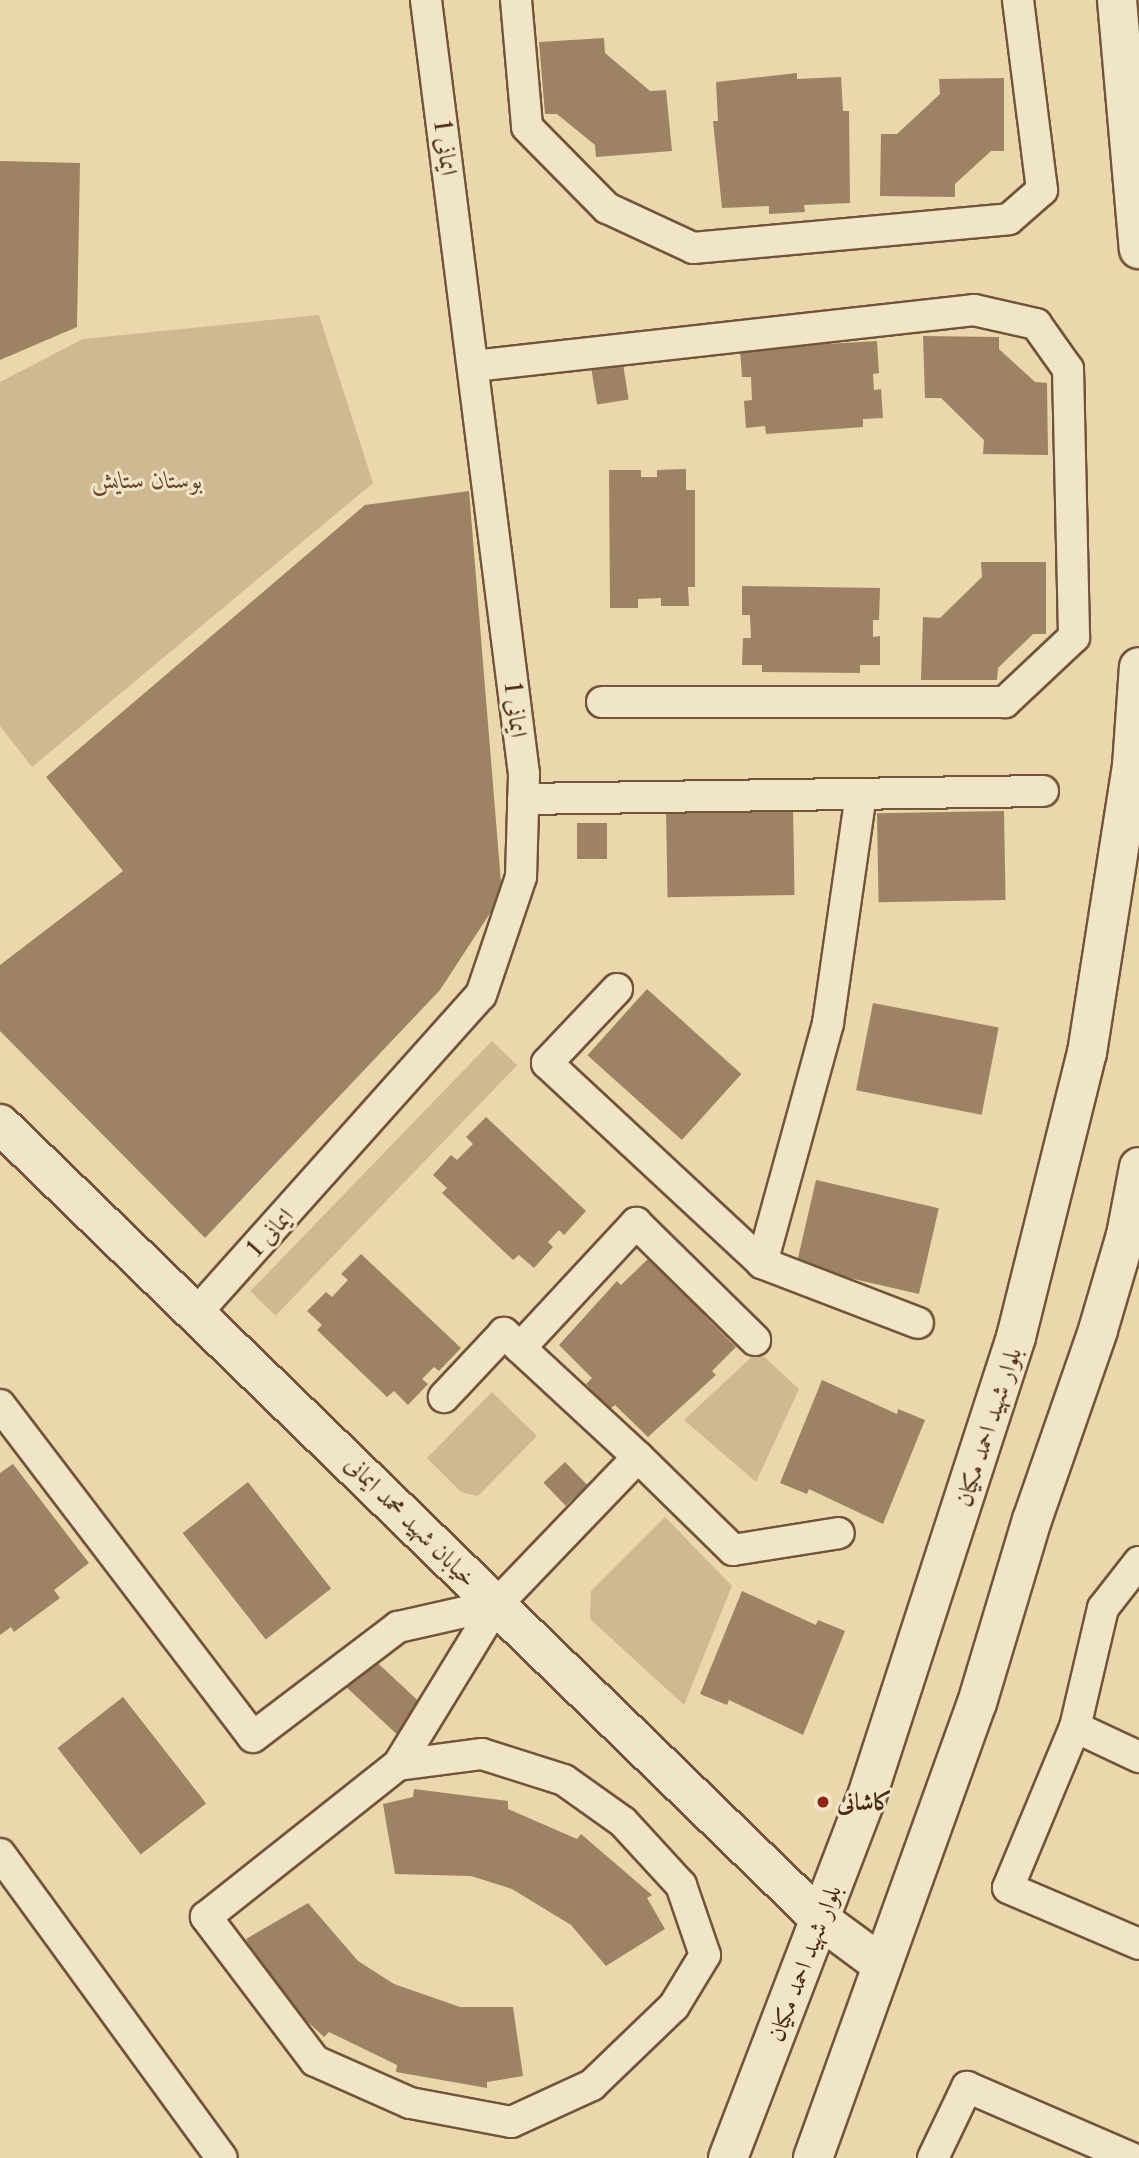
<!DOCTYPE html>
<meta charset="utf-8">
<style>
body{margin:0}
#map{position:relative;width:1139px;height:2158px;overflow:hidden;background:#ead7ab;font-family:"Libre Caslon Text",Amiri,serif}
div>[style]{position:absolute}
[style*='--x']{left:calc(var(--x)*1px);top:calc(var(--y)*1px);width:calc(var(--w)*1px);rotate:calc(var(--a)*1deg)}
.green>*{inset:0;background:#cfb992;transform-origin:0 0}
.building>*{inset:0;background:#9d8363;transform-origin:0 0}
.roads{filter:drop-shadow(2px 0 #71543a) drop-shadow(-2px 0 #71543a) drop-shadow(0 2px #71543a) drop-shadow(0 -2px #71543a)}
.street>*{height:30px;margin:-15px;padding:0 15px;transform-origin:15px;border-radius:15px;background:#f1e5c8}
.secondary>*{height:38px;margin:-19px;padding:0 19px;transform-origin:19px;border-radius:19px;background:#f1e5c8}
.dots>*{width:19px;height:19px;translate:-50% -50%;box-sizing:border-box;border:4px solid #f1e5c8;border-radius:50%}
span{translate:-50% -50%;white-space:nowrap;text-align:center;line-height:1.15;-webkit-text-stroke:6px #f1e5c8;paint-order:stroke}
.street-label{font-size:24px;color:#492815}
.park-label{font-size:24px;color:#64452e;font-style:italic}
.poi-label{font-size:24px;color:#492815;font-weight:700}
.left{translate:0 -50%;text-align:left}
</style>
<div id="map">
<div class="green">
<i style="clip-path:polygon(319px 315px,373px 483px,32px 767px,0 726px,0 382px,83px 339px)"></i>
<i style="left:492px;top:1041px;width:35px;height:348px;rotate:44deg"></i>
<i style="clip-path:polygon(758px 1351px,799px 1389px,756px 1482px,684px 1420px)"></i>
<i style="clip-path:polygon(492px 1392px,537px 1436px,478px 1496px,461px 1492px,427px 1458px)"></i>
<i style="clip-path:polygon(665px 1517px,732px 1586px,684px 1705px,590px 1619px,591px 1591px)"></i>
</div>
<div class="building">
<i style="clip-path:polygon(604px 38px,605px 53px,650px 91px,666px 90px,672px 151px,596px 157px,595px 145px,557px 114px,545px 114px,539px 42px)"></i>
<i style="clip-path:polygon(797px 73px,797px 79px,841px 77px,843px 111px,849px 111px,850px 203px,804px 205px,805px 212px,769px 214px,769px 206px,722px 208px,713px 121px,718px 121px,716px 82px)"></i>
<i style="clip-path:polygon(1004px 78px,1004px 151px,991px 151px,955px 184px,955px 197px,880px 196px,881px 134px,897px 134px,940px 94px,939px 79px)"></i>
<i style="clip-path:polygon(0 161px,80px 163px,77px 327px,0 360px)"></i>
<i style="clip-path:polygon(923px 336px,999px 337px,999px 349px,1035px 382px,1047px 383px,1048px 455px,983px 454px,984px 440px,941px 398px,925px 398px)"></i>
<i style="clip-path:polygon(877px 341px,879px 373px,873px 374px,874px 390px,881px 389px,883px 418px,863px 419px,863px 427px,766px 434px,765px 426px,746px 428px,744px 401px,752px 400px,751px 377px,742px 377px,740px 349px)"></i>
<i style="left:623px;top:364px;width:36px;height:32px;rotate:81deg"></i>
<i style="clip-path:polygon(686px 469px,686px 490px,695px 490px,695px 587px,688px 587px,689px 606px,661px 606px,661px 598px,638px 599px,638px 608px,610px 608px,609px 470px,641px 470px,641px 477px,657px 477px,657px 470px)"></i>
<i style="clip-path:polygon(469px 491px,502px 895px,440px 990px,205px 1238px,0 1031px,0 965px,123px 871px,46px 777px,365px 505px)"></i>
<i style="clip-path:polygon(981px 562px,1046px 562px,1046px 634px,1033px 634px,998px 668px,997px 680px,921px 680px,923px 617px,940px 618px,982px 577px)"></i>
<i style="clip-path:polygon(742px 586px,880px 588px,879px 620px,873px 620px,873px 637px,880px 636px,880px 665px,860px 665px,860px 673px,762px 672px,762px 665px,742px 665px,743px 638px,751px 638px,750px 615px,742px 615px)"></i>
<i style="left:793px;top:806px;width:89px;height:127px;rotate:89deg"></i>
<i style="left:1004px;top:811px;width:89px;height:127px;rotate:89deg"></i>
<i style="left:577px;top:823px;width:30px;height:36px"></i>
<i style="left:647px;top:989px;width:127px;height:89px;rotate:42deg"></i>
<i style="left:873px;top:1003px;width:128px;height:89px;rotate:11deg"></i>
<i style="clip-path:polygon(486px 1117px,586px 1211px,564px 1235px,559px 1230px,548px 1242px,553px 1247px,534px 1268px,519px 1255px,513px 1260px,442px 1193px,447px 1188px,433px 1175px,451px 1155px,457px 1160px,473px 1144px,466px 1137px)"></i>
<i style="left:816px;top:1180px;width:126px;height:88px;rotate:13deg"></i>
<i style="clip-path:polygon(361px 1254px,461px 1348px,439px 1371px,434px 1367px,422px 1379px,428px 1384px,408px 1405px,394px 1391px,387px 1397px,317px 1330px,322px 1325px,307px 1311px,326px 1292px,332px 1297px,348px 1280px,341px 1274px)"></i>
<i style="clip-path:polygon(649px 1258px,709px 1311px,705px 1316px,736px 1347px,712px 1371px,716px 1375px,648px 1437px,615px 1405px,610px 1409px,586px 1384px,592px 1378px,559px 1345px,617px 1281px,621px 1285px)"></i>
<i style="clip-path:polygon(822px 1380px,897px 1414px,898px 1409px,925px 1420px,883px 1524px,809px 1489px,807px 1494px,780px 1483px)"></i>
<i style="left:565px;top:1462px;width:32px;height:30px;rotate:46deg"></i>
<i style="clip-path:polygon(13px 1464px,89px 1563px,54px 1590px,60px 1598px,14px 1632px,11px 1627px,0 1635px,0 1473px)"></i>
<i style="left:248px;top:1482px;width:135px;height:83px;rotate:52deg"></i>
<i style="clip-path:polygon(742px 1591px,816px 1625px,818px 1620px,845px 1631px,803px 1735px,729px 1700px,727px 1705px,700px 1694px)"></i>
<i style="left:368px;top:1654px;width:81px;height:39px;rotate:43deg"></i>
<i style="left:123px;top:1697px;width:135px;height:83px;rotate:52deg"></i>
<i style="clip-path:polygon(414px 1789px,508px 1801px,508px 1809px,577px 1839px,581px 1834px,652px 1895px,647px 1898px,665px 1929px,606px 1966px,571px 1925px,512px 1889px,471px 1876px,395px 1874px,383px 1804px,413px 1797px)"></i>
<i style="clip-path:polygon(308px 1903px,358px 1961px,394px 1984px,460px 2007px,513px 2007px,523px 2076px,487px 2082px,487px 2088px,396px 2072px,397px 2065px,329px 2032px,324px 2037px,254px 1972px,260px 1967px,246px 1939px)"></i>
</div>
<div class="roads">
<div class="street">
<i style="--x:516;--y:0;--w:127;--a:85"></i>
<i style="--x:527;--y:127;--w:114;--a:45.4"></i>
<i style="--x:607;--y:208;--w:95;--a:24.9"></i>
<i style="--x:693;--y:248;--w:317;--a:-5.2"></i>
<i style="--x:1009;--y:219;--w:44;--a:-41.3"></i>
<i style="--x:1042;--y:190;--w:192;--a:-97.2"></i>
<i style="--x:474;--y:366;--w:503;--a:-6.39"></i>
<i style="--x:974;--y:310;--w:64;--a:12.7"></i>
<i style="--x:1036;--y:324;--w:55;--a:54.6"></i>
<i style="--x:1068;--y:369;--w:268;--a:88.7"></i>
<i style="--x:1074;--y:637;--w:95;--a:136.7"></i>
<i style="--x:1005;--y:702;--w:403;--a:180"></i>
<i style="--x:523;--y:799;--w:520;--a:-0.88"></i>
<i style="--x:617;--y:989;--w:102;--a:133.4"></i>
<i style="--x:547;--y:1063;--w:294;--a:42.9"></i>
<i style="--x:762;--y:1263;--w:167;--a:21"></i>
<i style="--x:762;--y:1263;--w:249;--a:-74.6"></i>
<i style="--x:828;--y:1023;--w:231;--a:-81.8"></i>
<i style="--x:198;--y:1311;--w:424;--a:-48.2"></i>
<i style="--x:481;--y:995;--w:125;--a:-71.3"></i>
<i style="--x:521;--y:877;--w:103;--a:-88.3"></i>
<i style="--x:524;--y:774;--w:780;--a:-97.22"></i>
<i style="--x:520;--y:1348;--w:171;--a:-47.1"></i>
<i style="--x:636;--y:1223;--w:167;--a:44.5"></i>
<i style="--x:0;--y:1405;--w:417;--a:52.7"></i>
<i style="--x:253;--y:1737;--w:182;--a:-37.2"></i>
<i style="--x:398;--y:1627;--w:100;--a:-12.7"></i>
<i style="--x:638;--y:1457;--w:133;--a:44.4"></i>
<i style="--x:733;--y:1550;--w:107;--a:-9.1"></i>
<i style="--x:1139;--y:1562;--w:58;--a:128"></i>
<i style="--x:1103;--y:1608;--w:122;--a:103.2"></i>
<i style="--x:1075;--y:1727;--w:174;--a:112.6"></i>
<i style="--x:1008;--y:1888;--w:142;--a:23.1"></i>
<i style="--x:1075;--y:1727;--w:71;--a:25.1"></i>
<i style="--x:398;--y:1765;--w:85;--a:-7.5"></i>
<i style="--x:482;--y:1754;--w:86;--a:17.6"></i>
<i style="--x:564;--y:1780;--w:72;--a:35.4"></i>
<i style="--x:623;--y:1822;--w:86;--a:47.4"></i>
<i style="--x:681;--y:1885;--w:74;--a:71.1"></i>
<i style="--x:705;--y:1955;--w:60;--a:121.3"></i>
<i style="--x:674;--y:2006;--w:114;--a:136.1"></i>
<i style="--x:592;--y:2085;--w:89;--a:155.4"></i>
<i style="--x:511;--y:2122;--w:103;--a:-169.3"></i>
<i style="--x:410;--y:2103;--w:104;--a:-156.1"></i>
<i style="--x:315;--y:2061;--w:181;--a:-127.1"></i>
<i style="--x:206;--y:1917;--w:245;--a:-38.4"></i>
<i style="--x:398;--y:1765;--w:188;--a:-58.5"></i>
<i style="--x:496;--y:1605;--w:205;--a:-46.2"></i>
<i style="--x:638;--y:1457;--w:183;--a:-137.2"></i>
<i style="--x:504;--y:1333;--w:88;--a:133.2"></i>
<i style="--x:0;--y:1854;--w:376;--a:53.9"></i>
<i style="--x:933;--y:2158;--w:79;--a:-64.4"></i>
<i style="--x:967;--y:2087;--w:179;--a:23.4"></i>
</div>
<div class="secondary">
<i style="--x:1117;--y:0;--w:250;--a:85"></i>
<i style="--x:0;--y:1124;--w:1144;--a:44.11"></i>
<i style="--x:821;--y:1920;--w:76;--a:36.4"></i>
<i style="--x:728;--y:2158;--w:381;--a:-69"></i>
<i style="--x:865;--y:1802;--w:489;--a:-72"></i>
<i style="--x:1016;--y:1337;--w:293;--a:-76"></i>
<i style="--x:1087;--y:1053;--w:291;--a:-81.1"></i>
<i style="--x:1132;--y:766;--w:99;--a:-86"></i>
<i style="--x:813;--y:2158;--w:484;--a:-70.2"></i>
<i style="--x:977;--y:1703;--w:191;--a:-73.3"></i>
<i style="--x:1032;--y:1520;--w:201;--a:-70.8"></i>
<i style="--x:1098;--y:1330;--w:99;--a:-73.6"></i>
<i style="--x:1126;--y:1235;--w:69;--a:-79.2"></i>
</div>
</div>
<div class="dots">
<i style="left:823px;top:1802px;background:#8f2418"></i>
</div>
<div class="street-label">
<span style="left:446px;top:148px;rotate:82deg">ایمانی 1</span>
<span style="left:516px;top:710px;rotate:83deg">ایمانی 1</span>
<span style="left:270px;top:1232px;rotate:-48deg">ایمانی 1</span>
<span style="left:988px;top:1427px;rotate:-72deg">بلوار شهید احمد مکیان</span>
<span style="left:411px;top:1521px;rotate:45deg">خیابان شهید محمد ایمانی</span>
<span style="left:804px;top:1963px;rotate:-69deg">بلوار شهید احمد مکیان</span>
</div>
<div class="park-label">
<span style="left:147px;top:480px">بوستان ستایش</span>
</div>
<div class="poi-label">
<span class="left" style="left:837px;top:1802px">کاشانی</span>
</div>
</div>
